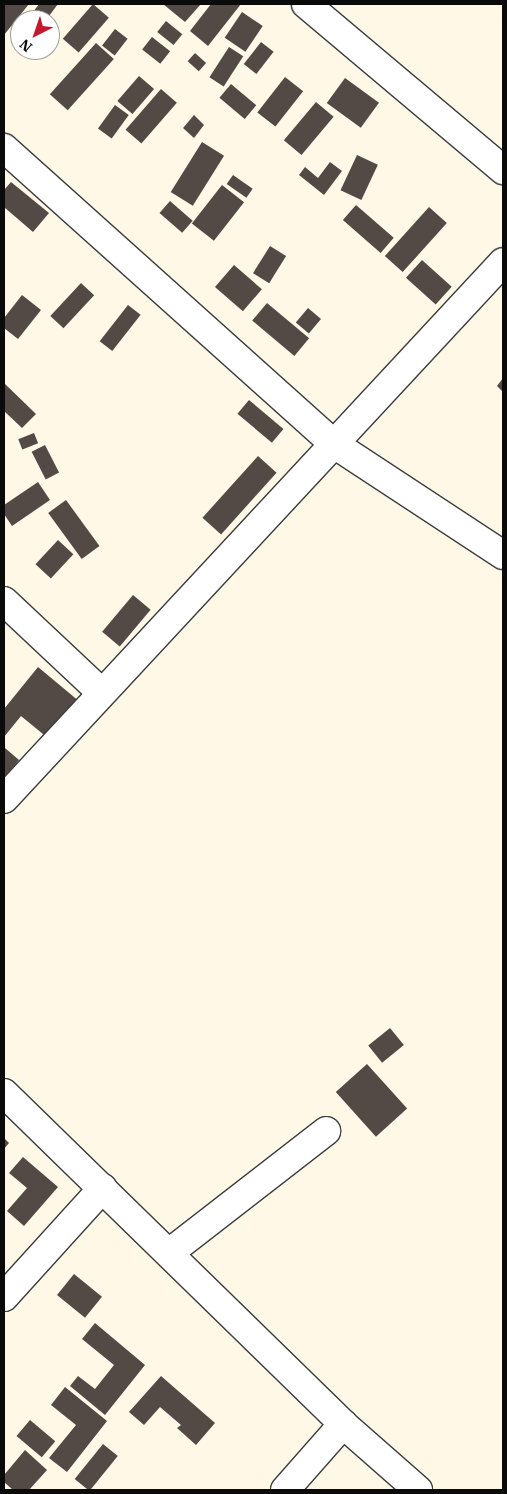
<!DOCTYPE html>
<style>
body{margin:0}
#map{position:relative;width:507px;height:1494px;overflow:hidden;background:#fff8e6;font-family:"IBM Plex Serif",serif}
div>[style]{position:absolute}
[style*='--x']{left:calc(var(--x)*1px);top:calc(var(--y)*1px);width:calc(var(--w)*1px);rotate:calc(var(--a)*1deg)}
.building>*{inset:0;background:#534945;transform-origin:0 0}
.roads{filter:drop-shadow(1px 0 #3d3d3d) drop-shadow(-1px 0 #3d3d3d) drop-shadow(0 1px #3d3d3d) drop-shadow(0 -1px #3d3d3d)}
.street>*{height:28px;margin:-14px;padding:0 14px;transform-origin:14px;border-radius:14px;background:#fff}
span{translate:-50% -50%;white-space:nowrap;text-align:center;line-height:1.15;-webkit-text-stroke:5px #fff;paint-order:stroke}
.frame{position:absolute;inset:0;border:5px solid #0a0a0a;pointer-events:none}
.north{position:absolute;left:10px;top:10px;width:50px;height:50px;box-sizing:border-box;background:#fff;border:1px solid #9d9d9d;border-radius:50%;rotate:221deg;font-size:14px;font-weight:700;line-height:20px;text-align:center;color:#0a0a0a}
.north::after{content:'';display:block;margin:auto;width:18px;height:22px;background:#c4182f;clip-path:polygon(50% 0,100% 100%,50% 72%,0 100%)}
</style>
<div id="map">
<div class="building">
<i style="clip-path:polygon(4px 4px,29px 4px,4px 35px)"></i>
<i style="clip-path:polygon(39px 4px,58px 4px,46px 20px,30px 20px,28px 19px)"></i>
<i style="left:93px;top:4px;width:21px;height:46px;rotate:41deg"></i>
<i style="clip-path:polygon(163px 4px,201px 4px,185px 22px)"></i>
<i style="clip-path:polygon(211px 4px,241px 4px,208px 46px,190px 31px)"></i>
<i style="left:242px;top:12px;width:25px;height:31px;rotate:34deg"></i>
<i style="left:166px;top:21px;width:21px;height:14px;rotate:39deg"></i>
<i style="left:115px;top:29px;width:16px;height:21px;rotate:38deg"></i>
<i style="left:152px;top:37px;width:23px;height:16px;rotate:38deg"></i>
<i style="left:261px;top:42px;width:16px;height:28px;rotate:38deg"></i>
<i style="left:96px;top:43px;width:24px;height:69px;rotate:42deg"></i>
<i style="left:229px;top:47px;width:17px;height:36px;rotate:33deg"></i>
<i style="left:195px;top:53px;width:15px;height:11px;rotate:42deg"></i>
<i style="left:139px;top:76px;width:20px;height:33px;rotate:41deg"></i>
<i style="left:285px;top:77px;width:23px;height:45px;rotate:38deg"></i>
<i style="left:345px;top:78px;width:42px;height:31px;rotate:36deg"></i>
<i style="left:231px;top:84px;width:33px;height:18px;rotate:40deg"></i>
<i style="left:161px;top:89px;width:21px;height:54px;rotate:41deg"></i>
<i style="left:316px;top:102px;width:23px;height:50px;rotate:40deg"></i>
<i style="left:115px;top:105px;width:17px;height:29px;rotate:36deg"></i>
<i style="clip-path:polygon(194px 115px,204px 125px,194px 138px,183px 128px)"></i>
<i style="left:202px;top:142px;width:26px;height:59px;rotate:32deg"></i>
<i style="left:357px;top:155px;width:23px;height:39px;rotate:25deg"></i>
<i style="clip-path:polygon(330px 162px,342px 171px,324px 195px,299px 175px,305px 167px,318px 178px)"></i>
<i style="left:233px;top:175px;width:24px;height:11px;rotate:35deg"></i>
<i style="clip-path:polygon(11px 182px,49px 213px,33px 232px,4px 207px,4px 190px)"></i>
<i style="left:222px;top:185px;width:28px;height:49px;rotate:38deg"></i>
<i style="left:170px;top:201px;width:30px;height:16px;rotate:41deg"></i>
<i style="left:356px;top:205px;width:50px;height:20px;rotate:41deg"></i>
<i style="left:429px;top:207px;width:24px;height:66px;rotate:42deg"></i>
<i style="left:270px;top:246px;width:19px;height:32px;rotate:32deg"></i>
<i style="left:422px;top:260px;width:40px;height:24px;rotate:42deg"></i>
<i style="left:234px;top:265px;width:37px;height:29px;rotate:41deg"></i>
<i style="left:81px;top:283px;width:18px;height:45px;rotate:43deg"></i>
<i style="clip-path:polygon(22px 295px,41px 310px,18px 339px,4px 328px,4px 318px)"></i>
<i style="left:267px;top:303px;width:55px;height:23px;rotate:40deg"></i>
<i style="left:128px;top:305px;width:16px;height:46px;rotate:38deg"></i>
<i style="left:308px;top:308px;width:17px;height:19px;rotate:40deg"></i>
<i style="clip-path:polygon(503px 378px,503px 392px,497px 386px)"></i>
<i style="clip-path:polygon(4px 383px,36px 414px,22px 428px,4px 411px)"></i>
<i style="left:249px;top:400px;width:45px;height:18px;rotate:40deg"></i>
<i style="left:34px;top:433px;width:11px;height:17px;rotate:68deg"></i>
<i style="left:45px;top:445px;width:31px;height:15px;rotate:63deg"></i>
<i style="left:258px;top:456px;width:25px;height:83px;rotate:42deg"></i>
<i style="clip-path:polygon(38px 482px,50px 500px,12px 526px,4px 514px,4px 505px)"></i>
<i style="left:66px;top:500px;width:57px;height:22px;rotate:54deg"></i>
<i style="left:58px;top:540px;width:21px;height:33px;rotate:43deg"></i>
<i style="left:133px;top:595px;width:23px;height:48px;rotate:40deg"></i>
<i style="clip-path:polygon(38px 667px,80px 702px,49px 739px,21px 716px,4px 737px,4px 709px)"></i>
<i style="clip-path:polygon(5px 748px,19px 760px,4px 778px,4px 749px)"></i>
<i style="left:390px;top:1028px;width:22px;height:28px;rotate:51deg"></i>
<i style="left:367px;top:1064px;width:60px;height:42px;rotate:48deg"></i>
<i style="clip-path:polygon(4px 1138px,9px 1143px,4px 1149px)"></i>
<i style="clip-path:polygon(23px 1157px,58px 1187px,24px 1226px,7px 1211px,27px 1188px,9px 1173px)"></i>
<i style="left:74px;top:1274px;width:36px;height:27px;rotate:39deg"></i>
<i style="clip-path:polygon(95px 1323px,145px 1365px,105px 1415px,70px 1386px,78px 1376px,95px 1389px,114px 1365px,82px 1339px)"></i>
<i style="clip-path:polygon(161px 1376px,215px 1423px,196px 1445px,177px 1428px,181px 1425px,160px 1407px,144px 1425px,129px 1412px)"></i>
<i style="clip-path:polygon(65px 1387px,107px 1421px,67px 1472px,49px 1458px,76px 1425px,51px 1405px)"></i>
<i style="left:30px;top:1420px;width:33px;height:21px;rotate:40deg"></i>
<i style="left:103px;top:1444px;width:19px;height:45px;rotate:39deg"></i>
<i style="clip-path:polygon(25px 1450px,47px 1470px,29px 1490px,13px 1490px,4px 1482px,4px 1475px)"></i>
</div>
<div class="roads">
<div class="street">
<i style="--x:306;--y:4;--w:258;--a:40.1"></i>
<i style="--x:4;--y:148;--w:443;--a:41.9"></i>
<i style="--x:334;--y:444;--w:248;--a:-47.1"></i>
<i style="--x:4;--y:601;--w:134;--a:43.2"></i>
<i style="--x:4;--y:799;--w:485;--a:-47.1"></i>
<i style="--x:334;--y:444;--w:202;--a:33.3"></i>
<i style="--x:4;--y:1093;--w:474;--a:44.3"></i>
<i style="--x:343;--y:1424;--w:100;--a:41.3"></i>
<i style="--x:169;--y:1253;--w:199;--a:-37.8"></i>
<i style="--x:4;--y:1297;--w:147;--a:-47.8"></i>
<i style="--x:285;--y:1490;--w:88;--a:-48.7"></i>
</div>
</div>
<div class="frame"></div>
<div class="north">N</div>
</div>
